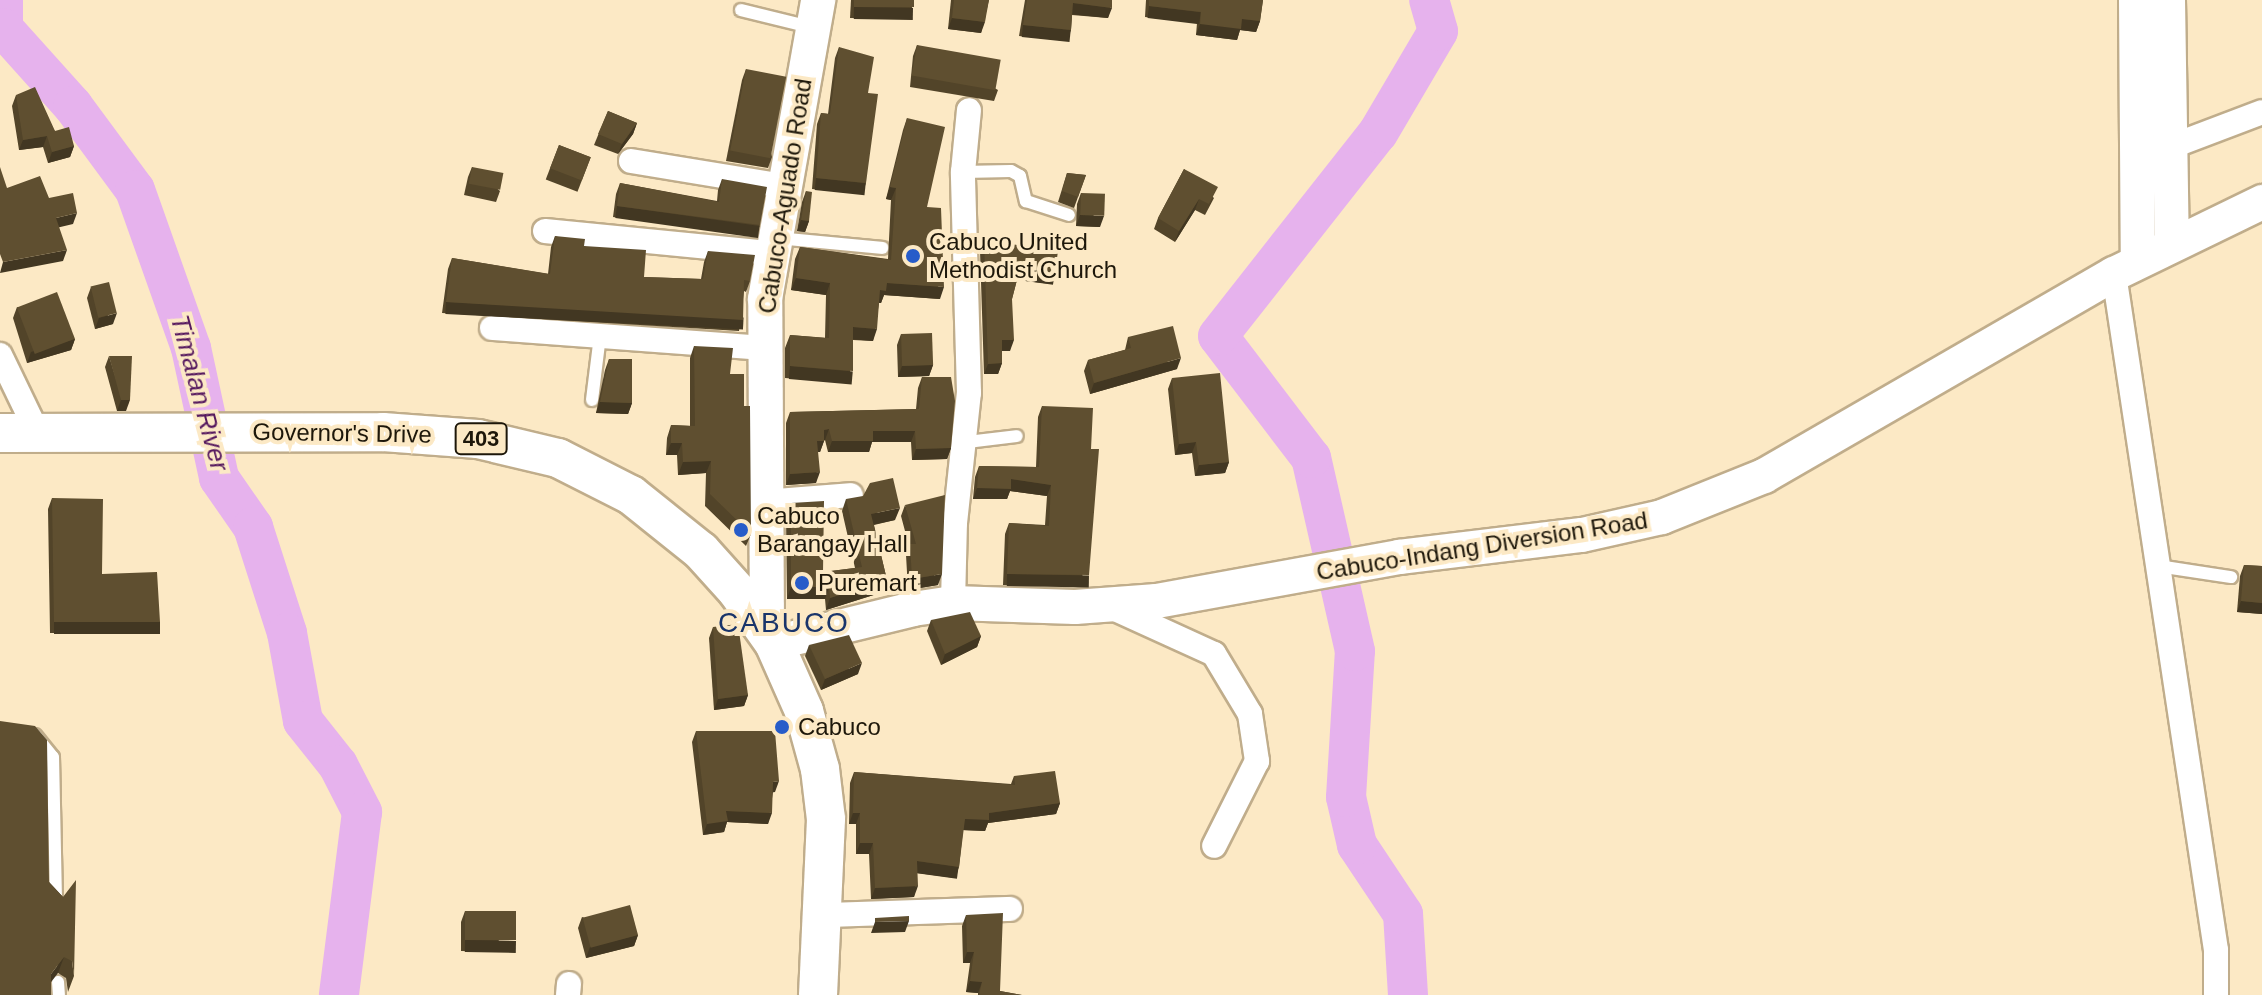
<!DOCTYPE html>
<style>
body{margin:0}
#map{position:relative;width:2262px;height:995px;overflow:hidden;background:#fce9c5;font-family:Arial,sans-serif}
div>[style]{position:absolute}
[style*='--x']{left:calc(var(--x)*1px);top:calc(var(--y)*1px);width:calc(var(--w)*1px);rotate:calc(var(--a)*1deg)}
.river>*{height:40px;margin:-20px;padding:0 20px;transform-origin:20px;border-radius:20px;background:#e6b2ed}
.roads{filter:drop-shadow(2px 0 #c0ad8b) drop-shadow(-2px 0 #c0ad8b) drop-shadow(0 2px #c0ad8b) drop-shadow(0 -2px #c0ad8b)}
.lane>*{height:12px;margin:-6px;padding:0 6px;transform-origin:6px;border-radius:6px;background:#fff}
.street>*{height:24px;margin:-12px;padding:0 12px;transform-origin:12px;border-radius:12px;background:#fff}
.secondary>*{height:34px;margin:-17px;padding:0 17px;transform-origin:17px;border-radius:17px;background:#fff}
.primary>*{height:38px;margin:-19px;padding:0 19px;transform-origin:19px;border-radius:19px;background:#fff}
.wall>*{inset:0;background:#524429;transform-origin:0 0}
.shaded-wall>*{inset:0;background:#423722;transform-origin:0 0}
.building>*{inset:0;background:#5f4f30;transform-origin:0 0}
.dots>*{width:22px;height:22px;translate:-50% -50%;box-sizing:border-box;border:4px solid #fce9c5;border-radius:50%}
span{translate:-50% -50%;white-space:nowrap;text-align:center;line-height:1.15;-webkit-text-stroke:8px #fce9c5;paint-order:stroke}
.shield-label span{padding:2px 6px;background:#fce9c5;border:2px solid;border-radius:6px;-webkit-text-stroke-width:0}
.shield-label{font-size:22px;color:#1d170a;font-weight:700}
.street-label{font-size:24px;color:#1d170a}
.poi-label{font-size:24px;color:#1d170a}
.left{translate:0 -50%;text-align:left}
.water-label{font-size:26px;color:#56195e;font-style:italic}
.quarter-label{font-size:28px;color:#19346a;letter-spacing:2px}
</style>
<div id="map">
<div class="river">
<i style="--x:3;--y:0;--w:28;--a:90"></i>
<i style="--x:3;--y:28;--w:105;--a:48.1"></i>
<i style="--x:73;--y:106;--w:104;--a:53.6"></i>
<i style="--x:135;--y:190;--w:168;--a:70.5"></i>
<i style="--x:191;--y:348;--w:133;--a:77.8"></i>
<i style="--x:219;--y:478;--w:60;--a:55.2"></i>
<i style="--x:253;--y:527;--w:111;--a:72.2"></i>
<i style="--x:287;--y:633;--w:89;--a:79.7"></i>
<i style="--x:303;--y:721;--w:56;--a:51.5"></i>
<i style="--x:338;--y:765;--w:53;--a:62.9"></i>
<i style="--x:362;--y:812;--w:184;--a:97.2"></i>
<i style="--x:1408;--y:995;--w:81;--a:-93.5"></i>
<i style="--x:1403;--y:914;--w:83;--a:-123.7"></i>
<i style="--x:1357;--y:845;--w:49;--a:-102.9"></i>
<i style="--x:1346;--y:797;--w:146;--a:-86.5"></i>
<i style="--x:1355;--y:651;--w:198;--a:-102.8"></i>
<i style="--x:1311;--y:458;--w:153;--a:-127.3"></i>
<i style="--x:1218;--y:336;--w:258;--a:-51.8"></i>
<i style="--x:1378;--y:133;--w:118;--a:-59.5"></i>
<i style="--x:1438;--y:31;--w:32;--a:-106"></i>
</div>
<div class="roads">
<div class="lane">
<i style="--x:741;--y:10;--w:71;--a:13.8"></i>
<i style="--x:963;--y:172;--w:48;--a:-1.2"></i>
<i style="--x:1011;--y:171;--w:10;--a:29"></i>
<i style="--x:1020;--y:176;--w:26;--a:77"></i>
<i style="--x:1026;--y:201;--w:45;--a:18"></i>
<i style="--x:778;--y:238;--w:105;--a:5.4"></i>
<i style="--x:592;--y:400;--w:64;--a:-82.9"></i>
<i style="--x:967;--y:442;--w:50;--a:-6.8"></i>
<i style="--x:2158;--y:566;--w:74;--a:8.6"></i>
<i style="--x:35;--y:735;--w:28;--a:51"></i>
<i style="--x:53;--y:757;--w:147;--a:88.8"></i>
<i style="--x:58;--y:982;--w:13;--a:86"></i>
</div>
<div class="street">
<i style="--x:2170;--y:147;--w:98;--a:-20.8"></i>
<i style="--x:631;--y:161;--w:155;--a:9.3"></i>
<i style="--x:545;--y:231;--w:227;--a:5.6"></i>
<i style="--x:2114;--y:274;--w:684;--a:81.42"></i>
<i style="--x:2216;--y:950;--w:45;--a:90"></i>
<i style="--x:492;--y:328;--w:271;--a:4.2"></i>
<i style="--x:0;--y:355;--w:85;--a:64.3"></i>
<i style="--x:763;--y:502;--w:88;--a:-4.5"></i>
<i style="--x:953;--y:603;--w:80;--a:-88.6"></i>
<i style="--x:955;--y:523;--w:131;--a:-83.9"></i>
<i style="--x:969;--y:393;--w:221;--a:-91.6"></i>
<i style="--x:963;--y:172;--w:62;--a:-84.5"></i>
<i style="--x:1111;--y:607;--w:113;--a:24.5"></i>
<i style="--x:1214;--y:654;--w:70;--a:59"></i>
<i style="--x:1250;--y:714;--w:48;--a:81.5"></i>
<i style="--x:1257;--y:761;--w:95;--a:116.8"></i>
<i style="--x:825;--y:915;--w:185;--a:-1.9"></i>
<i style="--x:568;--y:995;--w:11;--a:-85"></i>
</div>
<div class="secondary">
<i style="--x:2136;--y:0;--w:261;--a:89.6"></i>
<i style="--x:2168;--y:0;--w:245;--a:89.1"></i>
<i style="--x:767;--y:632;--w:333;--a:-90.3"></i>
<i style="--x:765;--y:299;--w:304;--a:-79.9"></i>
<i style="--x:774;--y:643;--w:143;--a:-13.7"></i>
<i style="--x:913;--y:609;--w:40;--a:-8.5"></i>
<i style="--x:953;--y:603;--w:122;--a:1.9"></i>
<i style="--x:1075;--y:607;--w:82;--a:-4.2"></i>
<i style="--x:1157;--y:601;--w:246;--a:-10.3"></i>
<i style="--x:1399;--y:557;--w:184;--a:-6.9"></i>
<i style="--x:1582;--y:535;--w:82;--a:-12.7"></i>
<i style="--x:1662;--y:517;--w:110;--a:-21.9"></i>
<i style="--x:1764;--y:476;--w:404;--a:-30"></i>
<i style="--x:2114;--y:274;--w:165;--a:-25.9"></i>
</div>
<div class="primary">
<i style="--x:0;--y:433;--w:383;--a:-0.1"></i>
<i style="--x:383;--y:432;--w:95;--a:4.2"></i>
<i style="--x:478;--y:439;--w:82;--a:13.4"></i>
<i style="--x:558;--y:458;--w:82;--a:26.9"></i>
<i style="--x:631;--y:495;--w:90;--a:38.7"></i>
<i style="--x:701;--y:551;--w:54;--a:48"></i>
<i style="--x:737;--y:591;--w:64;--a:54.6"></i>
<i style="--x:774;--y:643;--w:74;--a:66.2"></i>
<i style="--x:804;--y:711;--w:60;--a:74.6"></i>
<i style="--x:820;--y:769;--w:50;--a:83.2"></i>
<i style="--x:826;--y:819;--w:176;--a:92.6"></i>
</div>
</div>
<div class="wall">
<i style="clip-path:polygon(851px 0,914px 0,909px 19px,850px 18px)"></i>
<i style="clip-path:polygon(951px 0,989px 0,981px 33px,948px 29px)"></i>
<i style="clip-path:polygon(1025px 0,1112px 0,1108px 18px,1072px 15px,1071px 30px,1067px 41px,1019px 36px)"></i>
<i style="clip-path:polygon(1146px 0,1263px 0,1260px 21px,1256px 32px,1240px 30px,1237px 40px,1196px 35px,1197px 23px,1145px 17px)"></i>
<i style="clip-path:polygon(917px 45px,998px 90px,994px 101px,910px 87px,913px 56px)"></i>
<i style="clip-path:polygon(839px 47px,868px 93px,866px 183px,862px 194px,812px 189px,817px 124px,821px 113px,828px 114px,835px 58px)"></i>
<i style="clip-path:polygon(746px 69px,772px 157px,768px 168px,726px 161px,742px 80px)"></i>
<i style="clip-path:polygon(16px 95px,55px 131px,74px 146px,70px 157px,48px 163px,43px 147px,19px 150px,12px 106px)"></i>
<i style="clip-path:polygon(608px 111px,637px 123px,633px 134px,618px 154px,594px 145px)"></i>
<i style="clip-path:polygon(907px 118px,927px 207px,940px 299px,884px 295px,881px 303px,879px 303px,873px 341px,853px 340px,849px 383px,785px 378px,785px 348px,790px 335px,825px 338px,826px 295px,791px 290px,795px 259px,800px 247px,888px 259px,891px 200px,886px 199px,903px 130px)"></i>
<i style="left:559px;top:145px;width:34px;height:37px;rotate:21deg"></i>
<i style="clip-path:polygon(472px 167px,500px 191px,496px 202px,464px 195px,468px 177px)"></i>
<i style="clip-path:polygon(1184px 169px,1214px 198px,1205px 215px,1195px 210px,1175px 242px,1154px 229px,1158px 218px)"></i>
<i style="clip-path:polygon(1067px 173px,1086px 175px,1074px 208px,1058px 202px)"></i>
<i style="clip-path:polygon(722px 179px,760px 225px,756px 236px,613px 217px,616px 194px,620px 183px,717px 201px,718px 190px)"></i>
<i style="clip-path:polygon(806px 191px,809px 221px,805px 232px,797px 231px,802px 202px)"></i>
<i style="clip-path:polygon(1081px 193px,1100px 227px,1076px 226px,1077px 204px)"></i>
<i style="clip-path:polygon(555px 236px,584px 246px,644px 277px,701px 279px,704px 262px,708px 251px,750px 281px,746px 292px,744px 291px,739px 331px,442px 313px,448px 269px,452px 258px,548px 274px,551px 247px)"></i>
<i style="clip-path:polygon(984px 240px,1051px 284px,1017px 280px,1012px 299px,1010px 351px,1002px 351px,1002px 363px,998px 374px,984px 374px,980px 251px)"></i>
<i style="clip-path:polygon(91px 287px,113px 324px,95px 329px,87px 298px)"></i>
<i style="clip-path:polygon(17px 307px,75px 339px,71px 350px,27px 363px,13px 318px)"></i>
<i style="clip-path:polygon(901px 334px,933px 365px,929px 376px,898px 377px,897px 345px)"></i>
<i style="clip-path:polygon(1128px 337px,1177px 369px,1090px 394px,1084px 371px,1088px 360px,1125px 350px)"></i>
<i style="clip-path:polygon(694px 346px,730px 374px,744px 406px,751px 534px,746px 546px,705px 506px,706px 473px,678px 475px,677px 455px,666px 455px,667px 438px,671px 425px,690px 426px,690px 358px)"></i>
<i style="clip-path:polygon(109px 356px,126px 411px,117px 411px,105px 367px)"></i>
<i style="clip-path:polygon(609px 359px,632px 403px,628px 414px,596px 413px,605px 370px)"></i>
<i style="clip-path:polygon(922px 377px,951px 448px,947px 459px,912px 460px,911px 442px,872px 442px,869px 452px,828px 452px,825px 440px,824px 441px,820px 452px,818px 452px,816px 483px,786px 485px,786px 423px,790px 412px,916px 409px,918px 388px)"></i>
<i style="clip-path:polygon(1172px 378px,1229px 462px,1225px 473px,1195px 476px,1192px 453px,1175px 455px,1168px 389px)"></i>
<i style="clip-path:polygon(1042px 406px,1085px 586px,1003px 585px,1005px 534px,1009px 523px,1045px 525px,1047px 496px,1010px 491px,1007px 499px,973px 499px,975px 477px,979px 466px,1036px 467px,1038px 417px)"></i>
<i style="clip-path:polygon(52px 498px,102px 574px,160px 622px,156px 633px,50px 633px,48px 509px)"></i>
<i style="clip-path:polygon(846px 499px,895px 520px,874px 525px,887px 580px,883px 592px,826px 610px,825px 599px,787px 599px,786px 515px,791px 503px,823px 572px,855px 568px,842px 511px)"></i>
<i style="clip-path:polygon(905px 505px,938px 585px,908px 590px,906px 555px,909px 546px,901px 516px)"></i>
<i style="clip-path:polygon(2244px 565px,2262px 566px,2262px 614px,2237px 612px,2240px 576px)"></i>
<i style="clip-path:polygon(931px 620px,981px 636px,977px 647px,941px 665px,927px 631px)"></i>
<i style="clip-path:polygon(713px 627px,748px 695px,744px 706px,714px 710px,709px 638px)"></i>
<i style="clip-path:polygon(809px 645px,858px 674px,821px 690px,805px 656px)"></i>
<i style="clip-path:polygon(696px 731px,775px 792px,773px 792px,768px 824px,727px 822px,724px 832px,703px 835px,692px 742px)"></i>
<i style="clip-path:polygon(854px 772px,1011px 784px,1014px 776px,1060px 803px,1056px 814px,988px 823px,985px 831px,963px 830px,959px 867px,955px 878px,917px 873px,914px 897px,871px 899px,869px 854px,856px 854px,856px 824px,849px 824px,850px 783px)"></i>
<i style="clip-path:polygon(49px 882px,63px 897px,74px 976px,68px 992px,66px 978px,58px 973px)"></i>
<i style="clip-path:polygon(465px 911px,512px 952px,461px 951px,461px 922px)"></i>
<i style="clip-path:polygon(966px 915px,1000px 991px,1022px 995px,978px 995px,978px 993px,966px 992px,970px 963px,963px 963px,962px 926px)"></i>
<i style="clip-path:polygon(582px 917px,638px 935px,634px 946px,586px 958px,578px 928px)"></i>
</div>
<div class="shaded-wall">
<i style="clip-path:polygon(1073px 3px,1112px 8px,1108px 18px,1069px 14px)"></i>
<i style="left:1149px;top:6px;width:52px;height:12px;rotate:7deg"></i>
<i style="left:854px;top:7px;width:59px;height:12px;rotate:1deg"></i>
<i style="clip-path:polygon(952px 18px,985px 22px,981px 33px,948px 29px)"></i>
<i style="clip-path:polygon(1242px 19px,1260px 21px,1256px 32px,1240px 30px,1237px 40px,1196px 35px,1200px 24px)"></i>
<i style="left:1023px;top:25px;width:48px;height:12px;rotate:6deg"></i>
<i style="clip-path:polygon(637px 123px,633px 134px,618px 154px,622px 144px)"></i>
<i style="clip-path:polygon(47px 136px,43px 147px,19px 150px,23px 140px)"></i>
<i style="clip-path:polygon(74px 146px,70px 157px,48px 163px,52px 152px)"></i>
<i style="left:816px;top:178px;width:50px;height:12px;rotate:6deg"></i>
<i style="clip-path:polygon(890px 187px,896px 188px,891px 200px,886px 199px)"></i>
<i style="clip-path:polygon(1199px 199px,1195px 210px,1175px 242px,1179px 231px)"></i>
<i style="left:617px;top:206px;width:144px;height:12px;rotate:8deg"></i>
<i style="clip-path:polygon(77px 213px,73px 224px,52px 229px,56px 218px)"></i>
<i style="clip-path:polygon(1080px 215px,1104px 216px,1100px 227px,1076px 226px)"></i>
<i style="clip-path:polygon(801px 220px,809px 221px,805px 232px,797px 231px)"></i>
<i style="clip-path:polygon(67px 250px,63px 261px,0 273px,3px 262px)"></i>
<i style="left:1020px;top:268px;width:35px;height:12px;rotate:8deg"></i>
<i style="clip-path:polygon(796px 278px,830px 283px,826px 295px,791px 290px)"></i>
<i style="clip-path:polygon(887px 283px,944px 287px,940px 299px,884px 295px,881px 303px,875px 302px,880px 290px)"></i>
<i style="left:446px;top:302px;width:298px;height:12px;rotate:3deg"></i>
<i style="clip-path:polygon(117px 313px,113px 324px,95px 329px,99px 318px)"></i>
<i style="clip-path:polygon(853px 327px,877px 329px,873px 341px,849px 339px)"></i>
<i style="clip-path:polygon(75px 339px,71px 350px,27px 363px,31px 352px)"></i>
<i style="clip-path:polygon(1002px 340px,1014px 340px,1010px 351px,998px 351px)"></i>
<i style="clip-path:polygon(1181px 358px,1177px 369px,1090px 394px,1094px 383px)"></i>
<i style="clip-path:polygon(1002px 363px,998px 374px,984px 374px,988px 364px)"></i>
<i style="clip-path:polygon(933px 365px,929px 376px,898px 377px,902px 366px)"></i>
<i style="left:790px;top:366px;width:63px;height:13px;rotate:5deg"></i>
<i style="clip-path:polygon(121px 400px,130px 400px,126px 411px,117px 411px)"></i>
<i style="clip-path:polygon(600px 402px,632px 403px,628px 414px,596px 413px)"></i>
<i style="clip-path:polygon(829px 429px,825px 440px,820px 441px,824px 430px)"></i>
<i style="clip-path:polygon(873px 431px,915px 431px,911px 442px,872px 442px,869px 452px,828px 452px,832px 441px)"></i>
<i style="clip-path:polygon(817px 441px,824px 441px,820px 452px,813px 452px)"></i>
<i style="clip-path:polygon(1196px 442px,1192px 453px,1175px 455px,1179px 444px)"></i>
<i style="clip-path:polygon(671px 443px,682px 443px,677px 455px,666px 455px)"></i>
<i style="clip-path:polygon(951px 448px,947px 459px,912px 460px,916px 449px)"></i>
<i style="clip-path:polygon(711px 461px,706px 473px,678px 475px,683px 462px)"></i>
<i style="clip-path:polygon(1229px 462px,1225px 473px,1195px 476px,1199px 465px)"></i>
<i style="clip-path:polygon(820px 472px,816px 483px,786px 485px,790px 474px)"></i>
<i style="clip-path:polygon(1011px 479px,1051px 485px,1047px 496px,1010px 491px,1007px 499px,973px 499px,977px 488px)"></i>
<i style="clip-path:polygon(900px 508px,895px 520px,867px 526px,871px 514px)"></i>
<i style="clip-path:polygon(942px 574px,938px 585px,908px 590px,912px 579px)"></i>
<i style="left:1007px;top:574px;width:82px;height:12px;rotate:1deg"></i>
<i style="clip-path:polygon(887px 580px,883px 592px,826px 610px,830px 598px)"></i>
<i style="clip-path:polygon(791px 587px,829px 587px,825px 599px,787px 599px)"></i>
<i style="clip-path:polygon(2241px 601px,2262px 603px,2262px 614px,2237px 612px)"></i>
<i style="left:54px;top:622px;width:106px;height:12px"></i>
<i style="clip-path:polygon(981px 636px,977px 647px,941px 665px,945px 654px)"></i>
<i style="clip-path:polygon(862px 663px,858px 674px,821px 690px,825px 679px)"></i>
<i style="clip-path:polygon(748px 695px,744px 706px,714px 710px,718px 699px)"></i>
<i style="clip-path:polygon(779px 781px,775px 792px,769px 793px,773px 782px)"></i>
<i style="clip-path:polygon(1060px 803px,1056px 814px,988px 823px,985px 831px,961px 830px,965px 819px,989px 813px)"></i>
<i style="clip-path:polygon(726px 811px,772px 813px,768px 824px,727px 822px,724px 832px,703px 835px,707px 824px)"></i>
<i style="clip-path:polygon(853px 813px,860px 813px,856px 824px,849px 824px)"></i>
<i style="clip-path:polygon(860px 843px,873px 843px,869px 854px,856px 854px)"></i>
<i style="left:917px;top:861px;width:42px;height:12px;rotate:8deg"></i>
<i style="clip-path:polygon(918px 886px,914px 897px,871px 899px,875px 888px)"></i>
<i style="clip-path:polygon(909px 921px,905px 932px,871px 933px,875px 922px)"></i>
<i style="clip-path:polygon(638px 935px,634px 946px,586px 958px,590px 947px)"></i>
<i style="left:465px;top:940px;width:51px;height:12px;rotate:1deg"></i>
<i style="clip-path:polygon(967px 952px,974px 952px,970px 963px,963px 963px)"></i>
<i style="clip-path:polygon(64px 957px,58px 973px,45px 990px,51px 974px)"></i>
<i style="clip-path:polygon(970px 981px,982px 982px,978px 993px,966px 992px)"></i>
</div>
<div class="building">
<i style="left:854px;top:0;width:60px;height:7px"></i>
<i style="clip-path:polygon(954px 0,989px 0,985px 22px,952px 18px)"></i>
<i style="clip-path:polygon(1027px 0,1112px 0,1112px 8px,1073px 3px,1071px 30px,1023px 25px)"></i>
<i style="clip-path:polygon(1149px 0,1263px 0,1260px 21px,1242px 19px,1241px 29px,1200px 24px,1201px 12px,1149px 6px)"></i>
<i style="left:917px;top:45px;width:85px;height:31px;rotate:10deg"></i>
<i style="clip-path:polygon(839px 47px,874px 57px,868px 93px,878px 94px,866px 183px,816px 178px,821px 113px,830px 114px)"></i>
<i style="left:746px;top:69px;width:41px;height:83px;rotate:11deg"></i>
<i style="clip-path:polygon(35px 87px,55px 131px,69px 127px,74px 146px,52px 152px,47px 136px,23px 140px,16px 95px)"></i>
<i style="clip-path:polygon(608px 111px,637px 123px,622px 144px,598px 134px)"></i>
<i style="clip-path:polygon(907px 118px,945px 127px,927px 207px,941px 208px,944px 287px,887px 283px,886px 291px,880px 290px,877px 329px,853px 327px,853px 371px,790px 366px,790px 335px,829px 338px,830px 283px,796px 278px,800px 247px,891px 260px,896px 188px,890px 187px)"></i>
<i style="left:559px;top:145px;width:34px;height:25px;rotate:21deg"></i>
<i style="clip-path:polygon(0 167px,7px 188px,40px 176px,49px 198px,73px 193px,77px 213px,56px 218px,67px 250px,3px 262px,0 254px)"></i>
<i style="left:472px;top:167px;width:32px;height:17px;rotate:11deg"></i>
<i style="clip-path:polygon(1184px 169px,1218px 187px,1209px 204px,1199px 199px,1179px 231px,1158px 218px)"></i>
<i style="clip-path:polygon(1067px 173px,1086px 175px,1078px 197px,1062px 191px)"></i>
<i style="clip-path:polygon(722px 179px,767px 187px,760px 225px,617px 206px,620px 183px,719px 202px)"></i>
<i style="clip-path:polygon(806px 191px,812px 192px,809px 221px,801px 220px)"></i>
<i style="left:1081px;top:193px;width:24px;height:22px;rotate:2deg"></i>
<i style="clip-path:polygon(555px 236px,585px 239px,584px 246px,646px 250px,644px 277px,703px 279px,708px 251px,755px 255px,750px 281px,744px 280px,743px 320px,446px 302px,452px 258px,550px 274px)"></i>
<i style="clip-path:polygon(984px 240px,1058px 251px,1055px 273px,1020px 268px,1012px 299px,1014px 340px,1002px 340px,1002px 363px,988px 364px)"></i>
<i style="left:109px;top:282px;width:32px;height:19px;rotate:76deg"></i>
<i style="left:57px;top:292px;width:50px;height:43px;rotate:69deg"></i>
<i style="clip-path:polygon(1173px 326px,1181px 358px,1094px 383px,1088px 360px,1131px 348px,1128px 337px)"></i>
<i style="left:932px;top:333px;width:32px;height:31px;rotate:88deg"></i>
<i style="clip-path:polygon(694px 346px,733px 348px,730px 374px,744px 374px,744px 406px,750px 406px,751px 534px,710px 494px,711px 461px,683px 462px,682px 443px,671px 443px,671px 425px,695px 426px)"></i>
<i style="clip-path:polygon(109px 356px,132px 356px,130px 400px,121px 400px)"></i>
<i style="clip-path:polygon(609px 359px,632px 359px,632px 403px,600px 402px)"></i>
<i style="clip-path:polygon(1220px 373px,1229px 462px,1199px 465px,1196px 442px,1179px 444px,1172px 378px)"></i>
<i style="clip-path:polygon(922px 377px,951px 377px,955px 401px,951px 448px,916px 449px,915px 431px,873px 431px,873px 441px,832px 441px,829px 429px,824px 430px,824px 441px,817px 441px,820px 472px,790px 474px,790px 412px,919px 409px)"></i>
<i style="clip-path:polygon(1042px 406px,1093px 408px,1091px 449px,1099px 449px,1089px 575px,1007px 574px,1009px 523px,1049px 526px,1051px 485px,1011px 479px,1011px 489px,977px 488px,979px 466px,1039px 467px)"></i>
<i style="clip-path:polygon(893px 478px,900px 508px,871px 514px,887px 580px,830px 598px,829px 587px,791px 587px,791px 503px,824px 501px,823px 572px,862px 567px,846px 499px,863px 496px,870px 483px)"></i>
<i style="clip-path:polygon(945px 495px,942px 574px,912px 579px,910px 544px,916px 544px,905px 505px)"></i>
<i style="clip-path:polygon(52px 498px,103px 499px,102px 574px,157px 572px,160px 622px,54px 622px)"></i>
<i style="clip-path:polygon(2244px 565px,2262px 566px,2262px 603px,2241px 601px)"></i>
<i style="clip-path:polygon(970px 612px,981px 636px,945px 654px,931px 620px)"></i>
<i style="clip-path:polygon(738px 624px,748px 695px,718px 699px,713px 627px)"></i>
<i style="clip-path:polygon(849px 635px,862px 663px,825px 679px,809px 645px)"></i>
<i style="clip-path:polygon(0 721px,35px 726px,47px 740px,49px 882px,63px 897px,76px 880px,74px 976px,72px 961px,64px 957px,51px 974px,51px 995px,0 995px)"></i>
<i style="clip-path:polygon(696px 731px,775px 731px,779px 781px,773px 782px,772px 813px,726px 811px,728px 821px,707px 824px)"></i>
<i style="clip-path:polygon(1055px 771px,1060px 803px,989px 813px,989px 820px,965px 819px,959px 867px,917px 861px,918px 886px,875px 888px,873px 843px,860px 843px,860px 813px,853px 813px,854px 772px,1015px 785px,1014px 776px)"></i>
<i style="left:630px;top:905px;width:31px;height:49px;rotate:75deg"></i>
<i style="left:465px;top:911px;width:51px;height:29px"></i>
<i style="clip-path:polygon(1003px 913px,1000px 991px,1022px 995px,979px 995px,982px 982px,970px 981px,974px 952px,967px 952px,966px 915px)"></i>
<i style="clip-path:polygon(909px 916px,909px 921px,875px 922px,875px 918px)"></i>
</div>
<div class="dots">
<i style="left:913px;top:256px;background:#275cc9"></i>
<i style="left:741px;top:530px;background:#275cc9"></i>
<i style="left:802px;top:583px;background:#275cc9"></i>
<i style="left:782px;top:727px;background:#275cc9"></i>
</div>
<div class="shield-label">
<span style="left:481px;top:439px">403</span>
</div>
<div class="street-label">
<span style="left:785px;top:196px;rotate:-81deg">Cabuco-Aguado Road</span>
<span style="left:342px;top:433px;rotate:1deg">Governor's Drive</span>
<span style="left:1482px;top:546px;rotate:-9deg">Cabuco-Indang Diversion Road</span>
</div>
<div class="poi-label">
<span class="left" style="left:929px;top:256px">Cabuco United<br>Methodist Church</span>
<span class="left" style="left:757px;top:530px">Cabuco<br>Barangay Hall</span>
<span class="left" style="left:818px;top:583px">Puremart</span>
<span class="left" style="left:798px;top:727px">Cabuco</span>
</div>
<div class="water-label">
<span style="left:199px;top:393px;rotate:75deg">Timalan River</span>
</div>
<div class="quarter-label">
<span style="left:784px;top:623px">CABUCO</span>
</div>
</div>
